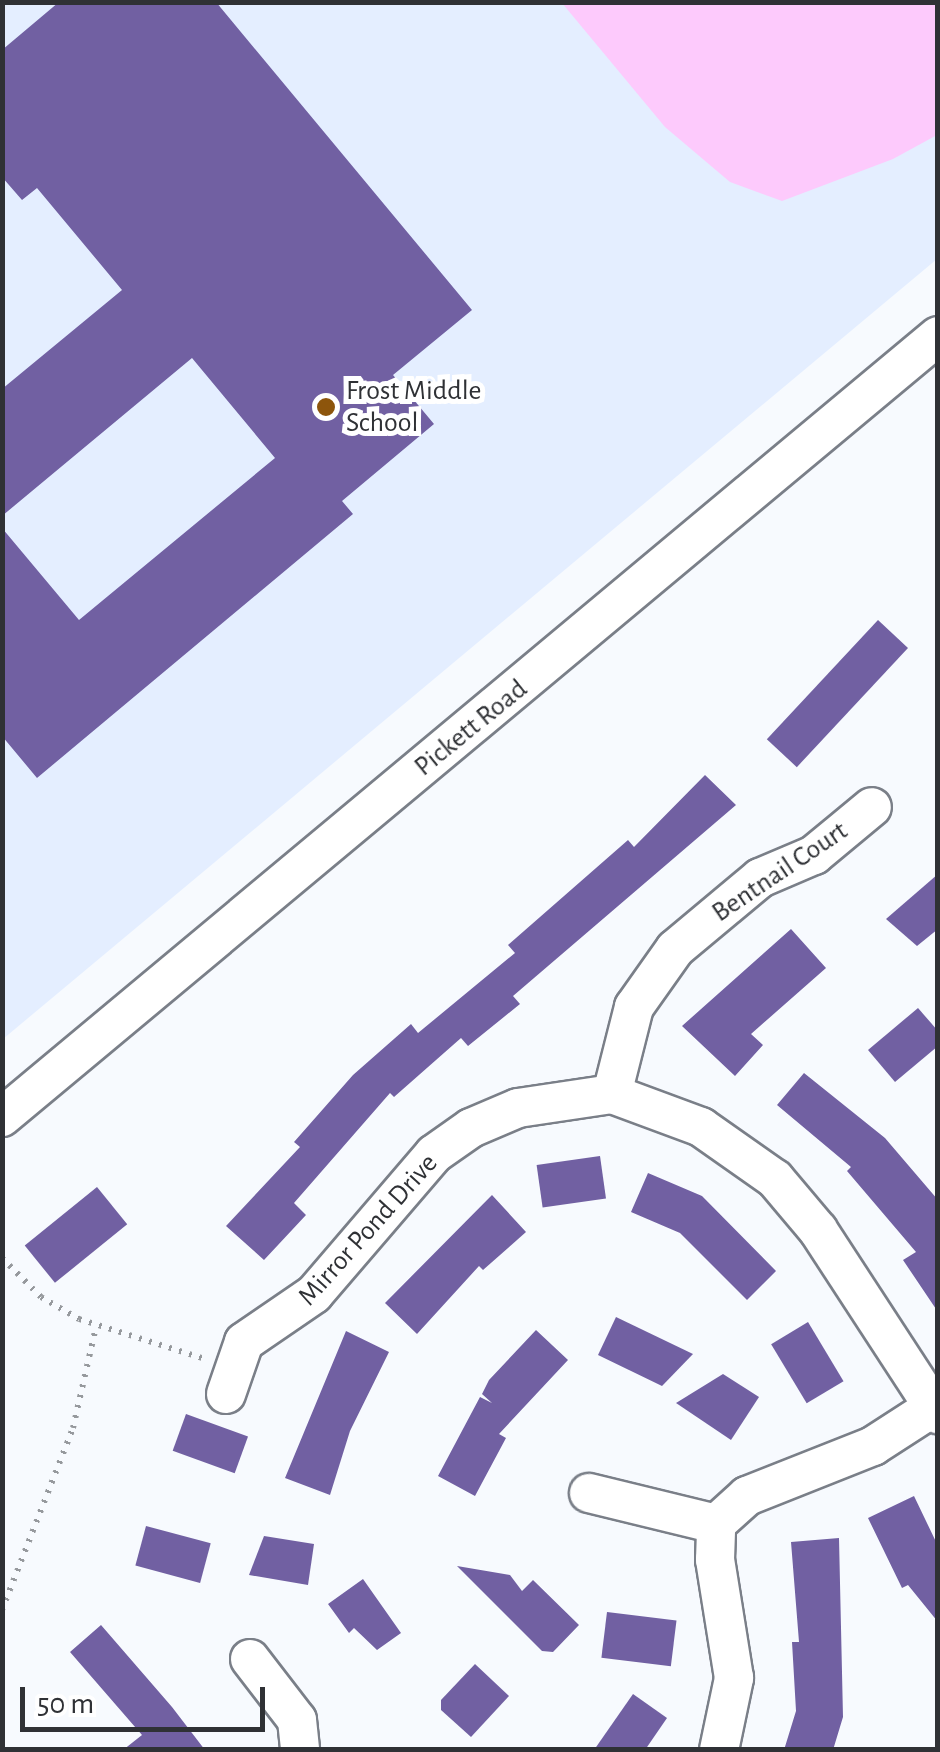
<!DOCTYPE html>
<style>
body{margin:0}
#map{position:relative;width:940px;height:1752px;overflow:hidden;background:#f7fafe;font-family:"Alegreya Sans",sans-serif}
div>[style]{position:absolute}
[style*='--x']{left:calc(var(--x)*1px);top:calc(var(--y)*1px);width:calc(var(--w)*1px);rotate:calc(var(--a)*1deg)}
.built>*{inset:0;background:#e4eeff}
.green>*{inset:0;background:#fdcafc}
.building>*{inset:0;background:#7160a2;transform-origin:0 0}
.path>*{height:6px;margin-top:-3px;transform-origin:0;background:repeating-linear-gradient(90deg,#96999d 0 2.5px,transparent 0 10.5px)}
.roads{filter:drop-shadow(2px 0 #7a7f88) drop-shadow(-2px 0 #7a7f88) drop-shadow(0 2px #7a7f88) drop-shadow(0 -2px #7a7f88)}
.street>*{height:38px;margin:-19px;padding:0 19px;transform-origin:19px;border-radius:19px;background:#fff}
.dots>*{width:28px;height:28px;translate:-50% -50%;box-sizing:border-box;border:5px solid #fff;border-radius:50%}
span{translate:-50% -50%;white-space:nowrap;text-align:center;line-height:1.15;-webkit-text-stroke:10px #fff;paint-order:stroke}
.poi-label{font-size:28px;color:#2f3135}
.left{translate:0 -50%;text-align:left}
.street-label{font-size:28px;color:#2f3135}
.frame{position:absolute;inset:0;border:5px solid #2f3135;pointer-events:none}
.scale{position:absolute;left:20px;top:1687px;width:245px;height:45px;box-sizing:border-box;border:5px solid #2f3135;border-top:0;padding-left:12px;font-size:30px;line-height:35px;white-space:nowrap;color:#2f3135;-webkit-text-stroke:8px #fff;paint-order:stroke}
</style>
<div id="map">
<div class="built">
<i style="clip-path:polygon(3px 3px,937px 3px,937px 259px,3px 1039px)"></i>
</div>
<div class="green">
<i style="clip-path:polygon(562px 3px,937px 3px,937px 135px,893px 159px,782px 201px,730px 182px,665px 127px)"></i>
</div>
<div class="building">
<i style="clip-path:polygon(59px 2px,216px 2px,472px 310px,393px 375px,434px 424px,342px 501px,353px 514px,37px 778px,2px 736px,2px 528px,79px 620px,275px 458px,192px 358px,2px 516px,2px 389px,122px 290px,37px 188px,22px 200px,2px 177px,2px 50px)"></i>
<i style="left:878px;top:620px;width:41px;height:163px;rotate:43deg"></i>
<i style="clip-path:polygon(705px 775px,736px 805px,513px 996px,520px 1004px,468px 1046px,461px 1038px,394px 1097px,390px 1093px,294px 1203px,306px 1215px,264px 1260px,226px 1226px,300px 1147px,294px 1142px,353px 1075px,411px 1024px,418px 1033px,515px 953px,508px 945px,628px 840px,634px 847px)"></i>
<i style="clip-path:polygon(938px 874px,938px 929px,917px 946px,886px 919px)"></i>
<i style="clip-path:polygon(791px 929px,826px 968px,751px 1034px,763px 1045px,735px 1076px,682px 1026px)"></i>
<i style="clip-path:polygon(918px 1008px,938px 1031px,938px 1046px,895px 1082px,868px 1050px)"></i>
<i style="clip-path:polygon(804px 1073px,885px 1138px,938px 1200px,938px 1312px,903px 1260px,916px 1252px,847px 1171px,851px 1167px,777px 1105px)"></i>
<i style="left:600px;top:1156px;width:43px;height:64px;rotate:82deg"></i>
<i style="clip-path:polygon(648px 1173px,702px 1196px,776px 1271px,747px 1300px,680px 1233px,631px 1212px)"></i>
<i style="left:97px;top:1187px;width:48px;height:93px;rotate:51deg"></i>
<i style="clip-path:polygon(492px 1195px,526px 1232px,483px 1270px,479px 1266px,417px 1334px,385px 1303px)"></i>
<i style="clip-path:polygon(616px 1317px,693px 1354px,662px 1386px,598px 1355px)"></i>
<i style="left:808px;top:1322px;width:69px;height:43px;rotate:59deg"></i>
<i style="clip-path:polygon(536px 1330px,568px 1360px,499px 1434px,506px 1438px,475px 1496px,438px 1476px,480px 1397px,492px 1403px,482px 1394px,489px 1380px)"></i>
<i style="clip-path:polygon(346px 1331px,389px 1352px,350px 1431px,330px 1495px,285px 1478px)"></i>
<i style="clip-path:polygon(723px 1374px,759px 1397px,731px 1440px,676px 1403px)"></i>
<i style="left:186px;top:1414px;width:66px;height:39px;rotate:20deg"></i>
<i style="clip-path:polygon(914px 1496px,938px 1546px,938px 1622px,908px 1585px,902px 1588px,868px 1518px)"></i>
<i style="left:146px;top:1526px;width:67px;height:41px;rotate:15deg"></i>
<i style="clip-path:polygon(264px 1536px,314px 1544px,308px 1585px,249px 1575px)"></i>
<i style="clip-path:polygon(839px 1538px,843px 1717px,833px 1750px,784px 1750px,796px 1711px,792px 1642px,799px 1642px,791px 1542px)"></i>
<i style="clip-path:polygon(457px 1566px,510px 1575px,522px 1591px,533px 1580px,579px 1625px,553px 1652px,542px 1651px)"></i>
<i style="clip-path:polygon(363px 1579px,401px 1633px,377px 1650px,354px 1628px,349px 1633px,328px 1604px)"></i>
<i style="left:607px;top:1612px;width:70px;height:46px;rotate:7deg"></i>
<i style="clip-path:polygon(101px 1625px,172px 1707px,205px 1750px,123px 1750px,142px 1735px,70px 1652px)"></i>
<i style="clip-path:polygon(475px 1664px,509px 1696px,471px 1737px,441px 1710px,441px 1700px)"></i>
<i style="clip-path:polygon(633px 1694px,667px 1718px,645px 1750px,594px 1750px)"></i>
</div>
<div class="path">
<i style="--x:2;--y:1258;--w:55;--a:45"></i>
<i style="--x:41;--y:1297;--w:44;--a:30.1"></i>
<i style="--x:79;--y:1319;--w:129;--a:17.6"></i>
<i style="--x:2;--y:1610;--w:195;--a:-68.7"></i>
<i style="--x:73;--y:1428;--w:104;--a:-77.2"></i>
</div>
<div class="roads">
<div class="street">
<i style="--x:612;--y:1094;--w:90;--a:-75.8"></i>
<i style="--x:634;--y:1007;--w:71;--a:-54.7"></i>
<i style="--x:675;--y:949;--w:111;--a:-39.9"></i>
<i style="--x:760;--y:878;--w:59;--a:-23.1"></i>
<i style="--x:814;--y:855;--w:75;--a:-39.6"></i>
<i style="--x:2;--y:1117;--w:1219;--a:-39.84"></i>
<i style="--x:226;--y:1394;--w:55;--a:-70.9"></i>
<i style="--x:244;--y:1342;--w:85;--a:-34.4"></i>
<i style="--x:314;--y:1294;--w:184;--a:-49.4"></i>
<i style="--x:434;--y:1154;--w:45;--a:-35.1"></i>
<i style="--x:471;--y:1128;--w:51;--a:-23.1"></i>
<i style="--x:518;--y:1108;--w:95;--a:-8.5"></i>
<i style="--x:612;--y:1094;--w:95;--a:20.3"></i>
<i style="--x:701;--y:1127;--w:90;--a:35.1"></i>
<i style="--x:775;--y:1179;--w:67;--a:49.9"></i>
<i style="--x:818;--y:1230;--w:220;--a:56.9"></i>
<i style="--x:589;--y:1493;--w:131;--a:13.7"></i>
<i style="--x:250;--y:1659;--w:77;--a:52.4"></i>
<i style="--x:297;--y:1720;--w:30;--a:84"></i>
<i style="--x:719;--y:1750;--w:74;--a:-78.2"></i>
<i style="--x:734;--y:1678;--w:120;--a:-99.1"></i>
<i style="--x:715;--y:1560;--w:36;--a:-88"></i>
<i style="--x:716;--y:1524;--w:42;--a:-42.1"></i>
<i style="--x:747;--y:1496;--w:136;--a:-21.6"></i>
<i style="--x:873;--y:1446;--w:77;--a:-32.9"></i>
</div>
</div>
<div class="dots">
<i style="left:326px;top:407px;background:#8d550c"></i>
</div>
<div class="poi-label">
<span class="left" style="left:346px;top:407px">Frost Middle<br>School</span>
</div>
<div class="street-label">
<span style="left:471px;top:728px;rotate:-39deg">Pickett Road</span>
<span style="left:780px;top:872px;rotate:-34deg">Bentnail Court</span>
<span style="left:368px;top:1230px;rotate:-48deg">Mirror Pond Drive</span>
</div>
<div class="frame"></div>
<div class="scale">50 m</div>
</div>
